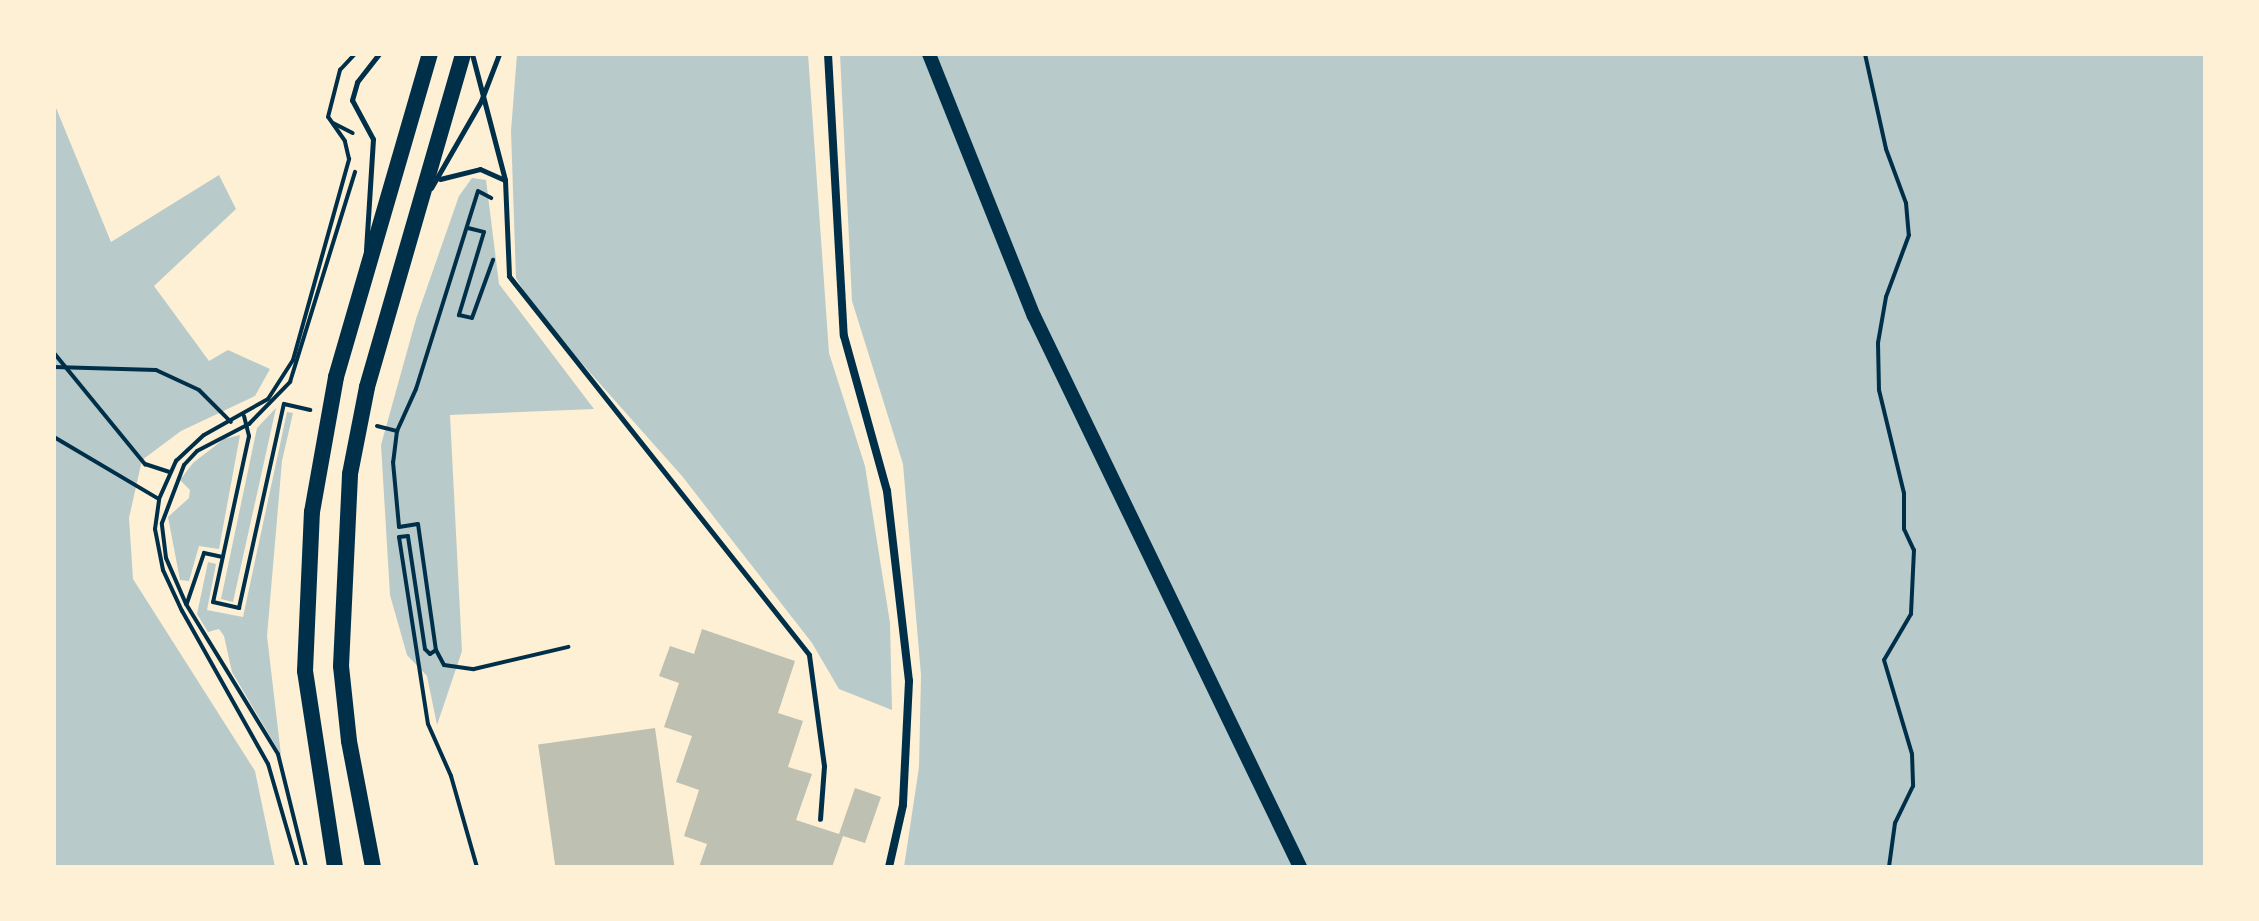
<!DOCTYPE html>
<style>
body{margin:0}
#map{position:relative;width:2259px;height:921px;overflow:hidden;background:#fdf0d5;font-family:Rubik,sans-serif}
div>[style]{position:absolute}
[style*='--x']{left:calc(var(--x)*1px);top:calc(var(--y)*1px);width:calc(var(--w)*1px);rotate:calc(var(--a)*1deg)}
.green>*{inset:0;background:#b9caca}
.building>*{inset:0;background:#bec0b2;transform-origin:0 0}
.path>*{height:4px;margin:-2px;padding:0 2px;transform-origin:2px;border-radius:2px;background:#003049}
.service>*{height:5px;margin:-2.5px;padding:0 2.5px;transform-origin:2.5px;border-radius:2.5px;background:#003049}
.minor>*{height:8px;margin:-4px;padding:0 4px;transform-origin:4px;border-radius:4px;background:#003049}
.tertiary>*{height:14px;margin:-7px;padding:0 7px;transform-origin:7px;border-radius:7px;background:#003049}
.primary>*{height:16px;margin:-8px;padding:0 8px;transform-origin:8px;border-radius:8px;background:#003049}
span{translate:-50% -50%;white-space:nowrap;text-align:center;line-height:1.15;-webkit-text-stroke:7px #fdf0d5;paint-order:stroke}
.frame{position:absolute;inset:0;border:56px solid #fdf0d5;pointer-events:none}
</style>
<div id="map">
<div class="green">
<i style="clip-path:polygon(517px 54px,808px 54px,829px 353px,865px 466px,890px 623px,892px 710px,839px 689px,812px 643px,682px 476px,537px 313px,516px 278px,511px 131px)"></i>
<i style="clip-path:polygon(840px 54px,2205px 54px,2205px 867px,904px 867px,919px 767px,921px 675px,903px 464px,852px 301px)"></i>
<i style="clip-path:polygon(54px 103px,111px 242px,219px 175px,236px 209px,154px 286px,209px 361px,228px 350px,270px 369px,255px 396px,181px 431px,142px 460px,129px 518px,133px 579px,255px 771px,275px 867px,54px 867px)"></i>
<i style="clip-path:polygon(472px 178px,486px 180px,499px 284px,594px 409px,450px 415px,462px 651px,437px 725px,427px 676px,407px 655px,390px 595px,381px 445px,416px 319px,459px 196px)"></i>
<i style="clip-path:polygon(276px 408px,233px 602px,221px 599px,257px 428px)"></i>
<i style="clip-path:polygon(287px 412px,293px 413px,282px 461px,267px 636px,281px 755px,232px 672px,224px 636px,219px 629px,208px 632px,197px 614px,208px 562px,216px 564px,207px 610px,243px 617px)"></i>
<i style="clip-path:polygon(240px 435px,219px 549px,199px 546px,189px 581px,180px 580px,168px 517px,189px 498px,190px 490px,180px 480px,193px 463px,224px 439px)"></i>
</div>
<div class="building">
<i style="clip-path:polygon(702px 629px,795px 661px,778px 713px,803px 721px,788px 767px,812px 774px,796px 820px,839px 834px,855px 788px,881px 797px,865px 843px,843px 836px,832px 867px,699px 867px,707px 844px,684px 836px,699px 790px,676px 782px,692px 736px,664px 727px,679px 683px,659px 676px,670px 646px,694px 654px)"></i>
<i style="left:655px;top:728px;width:140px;height:118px;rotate:82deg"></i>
</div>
<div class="path">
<i style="--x:1865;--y:54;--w:97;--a:77.5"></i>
<i style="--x:1886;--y:149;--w:58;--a:69.7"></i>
<i style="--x:1906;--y:203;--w:32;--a:85"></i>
<i style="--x:1909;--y:235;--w:66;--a:110.4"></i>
<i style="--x:1886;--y:297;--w:47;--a:99.9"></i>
<i style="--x:1878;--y:343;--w:47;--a:88.8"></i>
<i style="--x:1879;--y:390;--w:106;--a:76.4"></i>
<i style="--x:1904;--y:493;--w:36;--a:90"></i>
<i style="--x:1904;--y:529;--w:23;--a:65"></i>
<i style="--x:1914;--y:550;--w:64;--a:92.7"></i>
<i style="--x:1911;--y:614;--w:53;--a:120.4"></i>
<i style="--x:1884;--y:660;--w:98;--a:73.4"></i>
<i style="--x:1912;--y:754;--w:32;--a:88"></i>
<i style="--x:1913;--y:786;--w:41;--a:115.9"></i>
<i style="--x:1895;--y:823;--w:44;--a:97.8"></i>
<i style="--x:333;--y:123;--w:22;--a:27"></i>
<i style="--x:468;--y:228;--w:16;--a:14"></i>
<i style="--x:484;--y:232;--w:87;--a:106.8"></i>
<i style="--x:459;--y:315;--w:13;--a:13"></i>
<i style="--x:472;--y:318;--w:62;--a:-70.1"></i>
<i style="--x:54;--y:353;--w:144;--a:50.7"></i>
<i style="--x:145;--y:464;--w:25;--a:18"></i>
<i style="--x:54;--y:367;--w:102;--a:1.7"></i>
<i style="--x:156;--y:370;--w:47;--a:24.9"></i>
<i style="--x:199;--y:390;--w:45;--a:45"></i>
<i style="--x:244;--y:416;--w:21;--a:76"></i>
<i style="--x:249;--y:436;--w:170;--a:102.2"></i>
<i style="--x:213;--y:602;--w:27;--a:13"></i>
<i style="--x:239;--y:608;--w:209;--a:-77.6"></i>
<i style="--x:284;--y:404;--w:27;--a:13"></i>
<i style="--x:377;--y:426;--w:21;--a:14"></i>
<i style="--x:397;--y:431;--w:31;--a:97"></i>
<i style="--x:393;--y:462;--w:65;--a:84.7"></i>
<i style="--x:399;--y:527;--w:19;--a:-9"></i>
<i style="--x:418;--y:524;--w:127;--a:81.9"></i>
<i style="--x:436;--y:650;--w:17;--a:62"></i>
<i style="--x:444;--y:665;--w:30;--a:8"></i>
<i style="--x:474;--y:669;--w:97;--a:-13.2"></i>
<i style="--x:397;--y:431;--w:46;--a:-65.7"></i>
<i style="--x:416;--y:389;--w:207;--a:-72.6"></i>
<i style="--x:478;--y:191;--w:15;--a:28"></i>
<i style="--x:54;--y:437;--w:122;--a:30.6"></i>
<i style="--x:187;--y:603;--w:53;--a:-71.2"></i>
<i style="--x:204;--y:553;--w:19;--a:12"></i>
<i style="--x:436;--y:650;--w:7;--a:146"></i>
<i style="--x:430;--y:654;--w:7;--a:-135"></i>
<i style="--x:425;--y:649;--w:114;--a:-98.6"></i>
<i style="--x:408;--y:536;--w:9;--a:174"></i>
<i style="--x:399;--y:537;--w:189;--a:81.2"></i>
<i style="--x:428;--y:724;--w:57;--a:66.1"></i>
<i style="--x:451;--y:776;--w:95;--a:74.1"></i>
<i style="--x:298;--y:867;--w:107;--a:-106.2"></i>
<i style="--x:268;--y:764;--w:176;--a:-119.3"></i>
<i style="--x:182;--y:611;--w:45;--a:-114.9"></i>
<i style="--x:163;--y:570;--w:42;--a:-101"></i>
<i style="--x:155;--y:529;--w:30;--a:-82"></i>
<i style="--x:159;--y:499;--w:42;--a:-65.9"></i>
<i style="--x:176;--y:461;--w:38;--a:-43"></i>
<i style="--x:204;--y:435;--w:73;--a:-29.4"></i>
<i style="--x:268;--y:399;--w:46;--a:-57.3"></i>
<i style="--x:293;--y:360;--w:209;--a:-74.4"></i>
<i style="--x:349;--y:159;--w:18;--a:-103"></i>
<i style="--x:345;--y:141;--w:29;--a:-125"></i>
<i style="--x:328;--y:117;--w:49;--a:-75.7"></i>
<i style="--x:340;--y:70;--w:22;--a:-47"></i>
<i style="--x:306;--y:867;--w:116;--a:-103.9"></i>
<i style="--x:278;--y:754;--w:176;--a:-121.5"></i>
<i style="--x:186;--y:604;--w:50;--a:-113.5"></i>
<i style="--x:166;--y:558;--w:35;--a:-97"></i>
<i style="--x:162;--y:523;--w:62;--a:-69.2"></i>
<i style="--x:184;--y:465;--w:19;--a:-47"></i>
<i style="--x:197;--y:451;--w:59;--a:-27.4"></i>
<i style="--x:249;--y:424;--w:59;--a:-45.7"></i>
<i style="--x:290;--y:382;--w:220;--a:-72.8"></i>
</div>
<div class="service">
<i style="--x:472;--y:54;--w:130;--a:75.3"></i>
<i style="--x:505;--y:180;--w:96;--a:87.6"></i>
<i style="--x:509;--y:276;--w:483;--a:51.6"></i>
<i style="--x:809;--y:655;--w:112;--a:82.3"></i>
<i style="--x:824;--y:766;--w:53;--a:94.3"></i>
<i style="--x:440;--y:179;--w:41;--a:-14"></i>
<i style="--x:480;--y:169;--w:27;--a:24"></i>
<i style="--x:431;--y:188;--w:100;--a:-60.1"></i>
<i style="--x:481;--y:101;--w:50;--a:-69"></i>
<i style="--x:366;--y:250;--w:111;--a:-86.4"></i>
<i style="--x:373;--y:139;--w:44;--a:-118.3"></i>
<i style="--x:352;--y:100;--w:19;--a:-74"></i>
<i style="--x:357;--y:82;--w:36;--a:-52"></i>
</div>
<div class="minor">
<i style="--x:828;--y:54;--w:282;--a:86.8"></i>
<i style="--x:844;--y:336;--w:161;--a:74.5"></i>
<i style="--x:887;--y:491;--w:191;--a:83.4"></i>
<i style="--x:909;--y:681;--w:124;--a:92.8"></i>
<i style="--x:903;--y:805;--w:64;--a:102.7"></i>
</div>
<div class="tertiary">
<i style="--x:929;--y:54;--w:282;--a:68.2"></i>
<i style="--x:1034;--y:316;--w:612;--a:64.23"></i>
</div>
<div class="primary">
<i style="--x:335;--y:867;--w:198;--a:-98.7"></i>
<i style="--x:305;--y:671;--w:159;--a:-87.5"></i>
<i style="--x:312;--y:512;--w:137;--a:-79.9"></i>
<i style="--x:336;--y:377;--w:336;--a:-73.8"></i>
<i style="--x:373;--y:867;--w:128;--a:-100.8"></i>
<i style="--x:349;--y:741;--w:75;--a:-96.1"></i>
<i style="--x:341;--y:666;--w:192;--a:-87.3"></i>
<i style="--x:350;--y:474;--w:89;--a:-78.9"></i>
<i style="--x:367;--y:387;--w:347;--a:-73.9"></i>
</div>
<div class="frame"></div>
</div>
